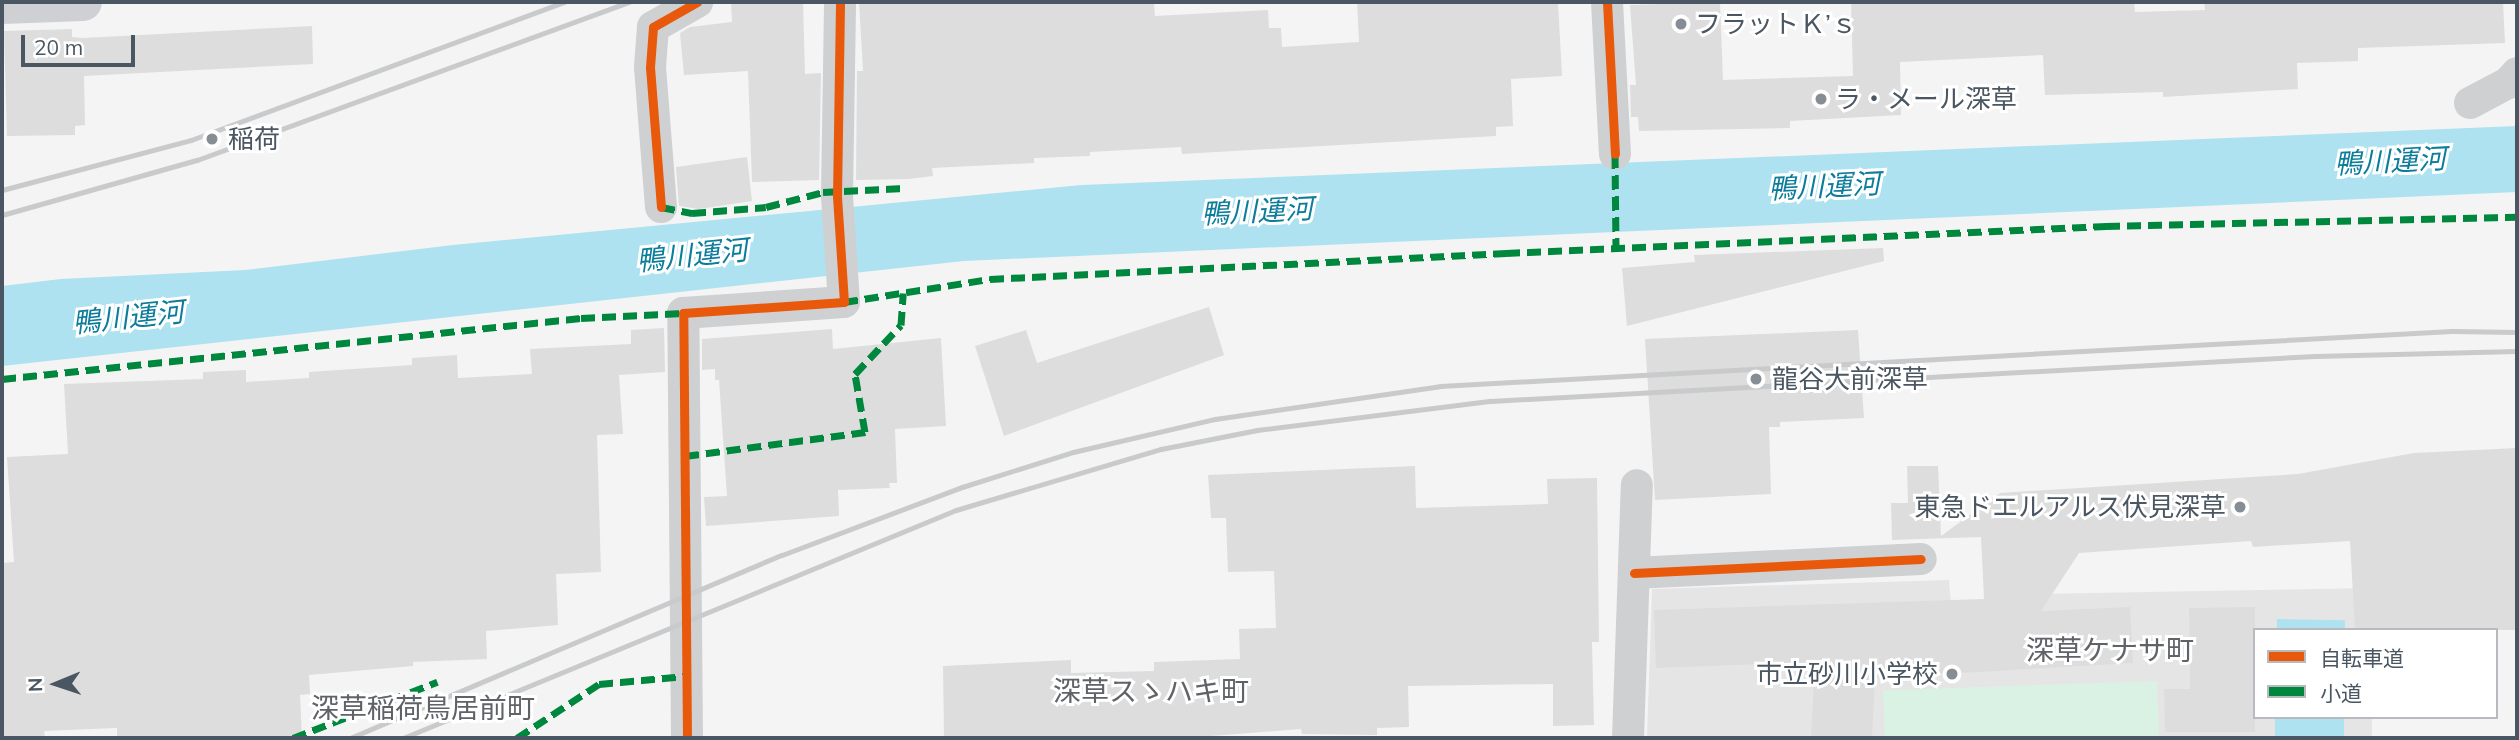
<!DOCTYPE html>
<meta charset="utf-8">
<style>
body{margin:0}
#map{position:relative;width:2519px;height:740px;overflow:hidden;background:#f4f4f4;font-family:Mulish,"Noto Sans JP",sans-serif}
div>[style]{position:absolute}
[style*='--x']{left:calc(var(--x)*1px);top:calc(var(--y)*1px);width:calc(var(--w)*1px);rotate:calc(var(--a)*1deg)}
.education>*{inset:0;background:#e6e5e6}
.green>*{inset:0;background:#d9f2e3;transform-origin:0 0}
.water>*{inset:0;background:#aee2f0;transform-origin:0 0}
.building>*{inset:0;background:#ddddde}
.minor>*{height:32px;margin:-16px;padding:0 16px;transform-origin:16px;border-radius:16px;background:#ced0d2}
.secondary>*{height:38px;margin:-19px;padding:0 19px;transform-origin:19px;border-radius:19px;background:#ced0d4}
.rail>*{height:5px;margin:-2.5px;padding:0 2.5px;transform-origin:2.5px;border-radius:2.5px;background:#c9cacc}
.quiet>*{height:7px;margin-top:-3.5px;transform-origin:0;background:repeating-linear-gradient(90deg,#00873e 0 14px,transparent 0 21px)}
.cycleway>*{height:9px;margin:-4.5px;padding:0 4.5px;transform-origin:4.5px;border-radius:4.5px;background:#e8590c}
.dots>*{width:19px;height:19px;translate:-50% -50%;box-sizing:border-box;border:4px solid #fff;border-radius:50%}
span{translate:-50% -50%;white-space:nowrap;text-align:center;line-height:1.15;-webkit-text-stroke:6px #fff;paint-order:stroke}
.poi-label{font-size:26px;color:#4a5661}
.left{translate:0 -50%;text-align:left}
.right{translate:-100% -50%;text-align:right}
.water-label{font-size:28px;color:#0c7c9b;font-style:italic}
.neighbourhood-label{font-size:28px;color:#5f6368}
.frame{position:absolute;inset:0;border:4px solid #4a5661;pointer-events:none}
.legend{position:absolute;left:2253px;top:628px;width:245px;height:91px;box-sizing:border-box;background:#fff;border:2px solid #b7bbc0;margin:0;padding:9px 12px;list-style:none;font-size:21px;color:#4a5661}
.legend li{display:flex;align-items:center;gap:14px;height:35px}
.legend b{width:35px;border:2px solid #b7bbc0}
.north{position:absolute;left:21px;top:649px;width:70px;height:70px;-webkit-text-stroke:5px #fff;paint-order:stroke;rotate:268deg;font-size:19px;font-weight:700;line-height:28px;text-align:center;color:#4a5661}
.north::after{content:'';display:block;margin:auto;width:24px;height:32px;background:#4a5661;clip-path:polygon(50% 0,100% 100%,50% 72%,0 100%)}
.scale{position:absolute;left:21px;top:35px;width:114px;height:32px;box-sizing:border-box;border:4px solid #4a5661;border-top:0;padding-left:9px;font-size:21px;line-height:24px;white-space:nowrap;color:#4a5661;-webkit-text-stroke:5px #fff;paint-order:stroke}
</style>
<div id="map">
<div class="education">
<i style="clip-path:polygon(1949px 580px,1951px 605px,2036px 594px,2373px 588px,2373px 630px,2255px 630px,2255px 717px,2372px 717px,2372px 738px,1647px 738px,1652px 589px)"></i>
</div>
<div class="green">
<i style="left:2157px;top:681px;width:57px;height:274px;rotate:88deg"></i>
</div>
<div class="water">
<i style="clip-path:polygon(2517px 126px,2517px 192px,964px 261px,2px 366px,2px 286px,61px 279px,245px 270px,453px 245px,1082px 185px)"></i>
<i style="left:2277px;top:619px;width:68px;height:11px;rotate:1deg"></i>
<i style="left:2275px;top:717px;width:69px;height:21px"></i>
</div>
<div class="building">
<i style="clip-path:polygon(731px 2px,803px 2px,805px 74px,821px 73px,819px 180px,752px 182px,748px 71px,684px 75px,680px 33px,690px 27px,732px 22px)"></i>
<i style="clip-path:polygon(859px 2px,1154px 2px,1155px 16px,1268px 10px,1269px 28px,1281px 28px,1282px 47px,1359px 42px,1357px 2px,1558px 2px,1562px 76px,1511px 79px,1513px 126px,1496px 127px,1496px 136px,1182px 154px,1181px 147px,1090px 152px,1090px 156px,1034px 158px,1034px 163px,932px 168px,933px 176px,909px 179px,856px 180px,857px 71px,863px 71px)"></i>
<i style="clip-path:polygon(1720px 2px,1723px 80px,1853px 76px,1851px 2px,2134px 2px,2135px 12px,2205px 10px,2204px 2px,2503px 2px,2505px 43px,2358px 48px,2358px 61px,2297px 63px,2298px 89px,2163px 97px,2163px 92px,2045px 95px,2043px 55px,1900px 62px,1901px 115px,1790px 121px,1790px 128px,1639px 131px,1638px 117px,1631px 117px,1630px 85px,1636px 85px,1630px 5px)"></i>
<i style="clip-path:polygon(312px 26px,313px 64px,84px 76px,85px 125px,75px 126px,75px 135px,7px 136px,4px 31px,72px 29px,72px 37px,83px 38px)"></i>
<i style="clip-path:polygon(747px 157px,752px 201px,699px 209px,679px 206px,676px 167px)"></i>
<i style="clip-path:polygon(1883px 248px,1884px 261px,1627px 326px,1622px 268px,1695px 262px,1694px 255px)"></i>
<i style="clip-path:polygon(1209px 307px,1224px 355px,1004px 436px,975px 346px,1026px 330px,1037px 363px)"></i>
<i style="clip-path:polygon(664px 328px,665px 372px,619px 375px,623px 434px,597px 435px,601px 572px,556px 574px,558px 625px,486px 631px,487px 659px,413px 662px,413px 666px,309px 675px,310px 694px,300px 695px,302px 738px,117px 738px,117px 728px,44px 731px,45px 738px,2px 738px,2px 563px,14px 562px,7px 457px,68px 454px,64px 384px,203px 379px,203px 372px,246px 370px,246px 382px,309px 378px,309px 372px,412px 365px,412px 358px,457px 355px,458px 378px,532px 374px,530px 349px,631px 344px,631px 330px)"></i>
<i style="clip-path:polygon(832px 329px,833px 349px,941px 338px,946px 426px,895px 429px,897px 483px,889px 483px,890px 488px,838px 490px,839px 516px,706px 526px,704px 497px,727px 496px,719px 380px,715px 380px,715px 369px,702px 370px,702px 339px)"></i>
<i style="clip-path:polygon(1858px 330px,1864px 418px,1780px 422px,1780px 427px,1769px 427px,1771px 494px,1655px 500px,1645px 339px)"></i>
<i style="clip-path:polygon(2517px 448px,2517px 630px,2355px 630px,2350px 541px,2253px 547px,2251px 541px,2079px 553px,2041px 611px,2130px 607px,2133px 663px,1875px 678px,1872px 738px,1811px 738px,1815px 662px,1656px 668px,1654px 610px,1984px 599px,1981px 537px,1892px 540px,1891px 503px,1908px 503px,1907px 466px,1938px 466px,1941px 536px,2000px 493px,2298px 474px,2414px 453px)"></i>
<i style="clip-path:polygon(1415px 466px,1416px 508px,1548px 504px,1547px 479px,1597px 478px,1599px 642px,1592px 642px,1594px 725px,1553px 726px,1553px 684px,1408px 686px,1409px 727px,1377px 728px,1377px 735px,1302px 734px,1301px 729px,1186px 738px,944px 738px,943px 666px,1071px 660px,1071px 673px,1154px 671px,1154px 662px,1240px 659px,1239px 629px,1276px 628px,1274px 571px,1228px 572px,1226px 518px,1211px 518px,1208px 475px)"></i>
<i style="clip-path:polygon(2255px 607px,2255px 732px,2165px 732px,2164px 689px,2190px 689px,2189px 608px)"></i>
</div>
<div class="minor">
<i style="--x:1607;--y:2;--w:152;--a:87"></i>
<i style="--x:2470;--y:103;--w:43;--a:-27.8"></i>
<i style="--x:2508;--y:83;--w:13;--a:-48"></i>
<i style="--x:661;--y:207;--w:140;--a:-94.5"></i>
<i style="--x:650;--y:67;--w:40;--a:-85.7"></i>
<i style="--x:653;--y:27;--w:51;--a:-29.6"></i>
<i style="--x:1634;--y:573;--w:287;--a:-2.8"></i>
<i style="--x:687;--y:738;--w:425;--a:-90.5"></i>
<i style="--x:683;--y:313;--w:161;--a:-3.9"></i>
<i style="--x:844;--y:302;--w:106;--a:-93.8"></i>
<i style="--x:837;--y:196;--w:194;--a:-89.1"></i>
<i style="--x:1628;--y:738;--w:253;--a:-88"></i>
</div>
<div class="secondary">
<i style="--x:2;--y:5;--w:81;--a:-2.1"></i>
</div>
<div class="rail">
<i style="--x:2;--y:190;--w:196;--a:-14.8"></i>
<i style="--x:191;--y:140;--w:398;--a:-20.3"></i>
<i style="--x:2;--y:215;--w:203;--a:-15.8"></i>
<i style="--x:197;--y:160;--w:460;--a:-20.1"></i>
<i style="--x:350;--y:738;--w:469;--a:-23"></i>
<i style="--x:782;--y:555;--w:192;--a:-20.7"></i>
<i style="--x:962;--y:487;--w:116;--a:-17.5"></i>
<i style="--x:1073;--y:452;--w:146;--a:-13.1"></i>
<i style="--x:1215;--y:419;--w:227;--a:-8.3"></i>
<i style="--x:1440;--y:386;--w:1013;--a:-3.11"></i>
<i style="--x:2452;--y:331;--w:65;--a:0.9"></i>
<i style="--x:403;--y:738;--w:598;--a:-22.41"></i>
<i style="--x:956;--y:510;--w:214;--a:-16.6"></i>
<i style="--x:1161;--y:449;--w:98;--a:-11.2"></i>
<i style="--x:1257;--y:430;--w:236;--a:-7.1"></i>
<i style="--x:1491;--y:401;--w:825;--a:-3.13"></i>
<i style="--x:2315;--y:356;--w:202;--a:-1.4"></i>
</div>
<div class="quiet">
<i style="--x:56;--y:3;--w:1;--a:-90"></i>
<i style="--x:1615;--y:154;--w:97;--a:89.4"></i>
<i style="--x:661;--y:207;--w:32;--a:11"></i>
<i style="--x:692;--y:213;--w:74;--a:-4.6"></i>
<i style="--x:766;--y:207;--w:59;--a:-14.7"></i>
<i style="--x:823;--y:192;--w:81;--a:-2.8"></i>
<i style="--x:844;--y:302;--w:148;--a:-9"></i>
<i style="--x:990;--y:279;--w:517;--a:-2.88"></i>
<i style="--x:1506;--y:253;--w:601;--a:-2.58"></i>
<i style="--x:2106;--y:226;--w:411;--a:-1.3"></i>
<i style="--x:2;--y:379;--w:582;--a:-6.01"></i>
<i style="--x:581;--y:318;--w:102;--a:-2.8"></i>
<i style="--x:685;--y:456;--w:182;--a:-7.6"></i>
<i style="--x:865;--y:432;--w:59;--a:-99.8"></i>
<i style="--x:855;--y:374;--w:67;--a:-46.8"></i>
<i style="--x:901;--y:325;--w:32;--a:-86"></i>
<i style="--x:293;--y:738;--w:155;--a:-21.3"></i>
<i style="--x:517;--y:738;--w:98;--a:-33.4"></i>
<i style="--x:599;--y:684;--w:87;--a:-5.3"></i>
</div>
<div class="cycleway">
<i style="--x:1607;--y:2;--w:152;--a:87"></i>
<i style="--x:661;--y:207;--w:140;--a:-94.5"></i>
<i style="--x:650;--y:67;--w:40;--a:-85.7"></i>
<i style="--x:653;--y:27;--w:51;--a:-29.6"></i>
<i style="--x:1634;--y:573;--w:287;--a:-2.8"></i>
<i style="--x:687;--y:738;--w:425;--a:-90.5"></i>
<i style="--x:683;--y:313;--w:161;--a:-3.9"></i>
<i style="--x:844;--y:302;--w:106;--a:-93.8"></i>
<i style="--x:837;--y:196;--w:194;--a:-89.1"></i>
</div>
<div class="dots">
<i style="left:1681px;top:24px;background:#868d94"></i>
<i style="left:1821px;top:99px;background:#868d94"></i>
<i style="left:212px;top:139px;background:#868d94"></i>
<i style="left:1756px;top:379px;background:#868d94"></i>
<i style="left:2240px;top:507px;background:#868d94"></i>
<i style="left:1952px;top:674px;background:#868d94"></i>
</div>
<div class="poi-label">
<span class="left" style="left:1695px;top:24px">フラットＫ’ｓ</span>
<span class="left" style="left:1835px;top:99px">ラ・メール深草</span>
<span class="left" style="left:228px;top:139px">稲荷</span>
<span class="left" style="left:1772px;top:379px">龍谷大前深草</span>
<span class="right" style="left:2226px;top:507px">東急ドエルアルス伏見深草</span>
<span class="right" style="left:1938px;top:674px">市立砂川小学校</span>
</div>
<div class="water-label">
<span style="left:2390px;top:161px;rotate:-3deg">鴨川運河</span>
<span style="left:1824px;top:186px;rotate:-3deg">鴨川運河</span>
<span style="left:1257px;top:211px;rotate:-3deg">鴨川運河</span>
<span style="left:692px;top:255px;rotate:-6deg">鴨川運河</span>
<span style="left:128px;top:317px;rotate:-6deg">鴨川運河</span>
</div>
<div class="neighbourhood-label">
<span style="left:2110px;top:650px">深草ケナサ町</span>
<span style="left:1151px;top:691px">深草スゝハキ町</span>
<span style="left:423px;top:708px">深草稲荷鳥居前町</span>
</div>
<div class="frame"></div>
<ul class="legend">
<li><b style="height:9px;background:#e8590c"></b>自転車道</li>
<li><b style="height:9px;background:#00873e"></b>小道</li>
</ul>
<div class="north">N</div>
<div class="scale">20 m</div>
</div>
